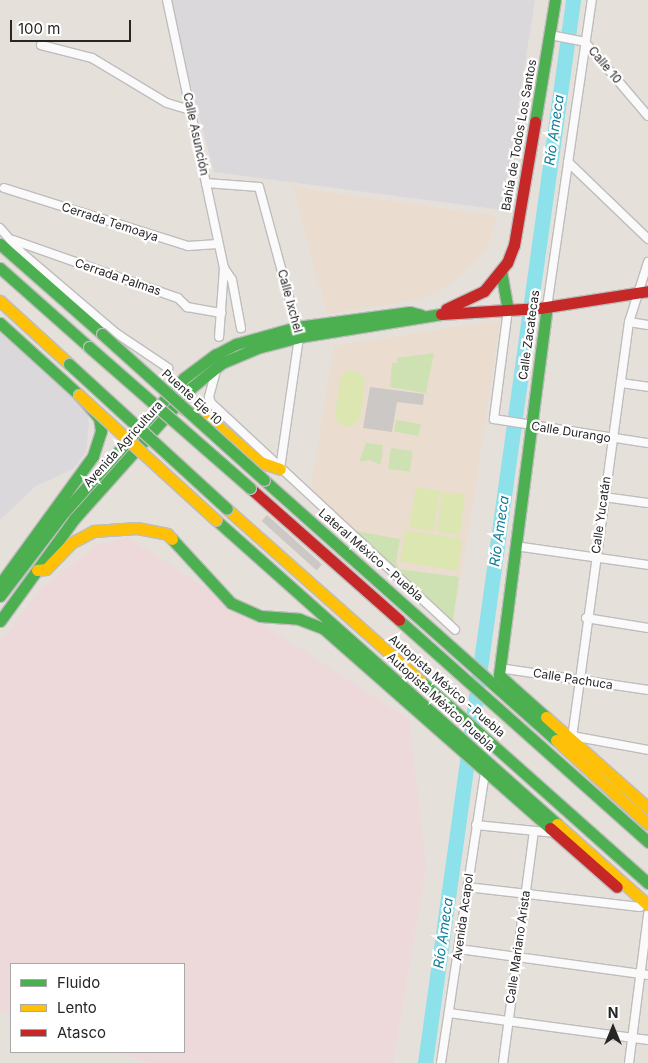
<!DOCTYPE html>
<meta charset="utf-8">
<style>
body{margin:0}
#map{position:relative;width:648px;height:1063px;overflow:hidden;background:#e6e0db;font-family:Inter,sans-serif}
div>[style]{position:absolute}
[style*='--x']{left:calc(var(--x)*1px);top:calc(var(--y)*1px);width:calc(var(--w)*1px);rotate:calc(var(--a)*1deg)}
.industrial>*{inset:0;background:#dbd8db}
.education>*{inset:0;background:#eaddcf}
.medical>*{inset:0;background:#edd9da}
.green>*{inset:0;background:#cee1b2;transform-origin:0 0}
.pitch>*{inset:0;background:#dbe6b0;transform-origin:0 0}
.river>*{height:15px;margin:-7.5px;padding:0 7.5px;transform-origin:7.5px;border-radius:7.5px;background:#8ce1ea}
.building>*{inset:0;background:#ccc8c5;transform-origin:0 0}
.roads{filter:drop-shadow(1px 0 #bebdbd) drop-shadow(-1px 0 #bebdbd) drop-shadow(0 1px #bebdbd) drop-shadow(0 -1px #bebdbd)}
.street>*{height:8px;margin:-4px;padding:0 4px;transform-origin:4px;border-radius:4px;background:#fbfafa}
.fast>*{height:11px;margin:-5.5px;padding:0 5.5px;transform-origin:5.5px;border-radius:5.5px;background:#4caf50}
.slow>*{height:11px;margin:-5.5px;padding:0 5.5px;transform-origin:5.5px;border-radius:5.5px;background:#ffc107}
.jam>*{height:11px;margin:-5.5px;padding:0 5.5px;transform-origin:5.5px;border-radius:5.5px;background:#c62828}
.bridges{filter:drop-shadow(1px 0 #bebcbb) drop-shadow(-1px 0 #bebcbb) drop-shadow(0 1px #bebcbb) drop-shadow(0 -1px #bebcbb)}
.fast-bridge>*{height:11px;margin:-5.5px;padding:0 5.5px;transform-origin:5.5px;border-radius:5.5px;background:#4caf50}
.slow-bridge>*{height:11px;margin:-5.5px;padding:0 5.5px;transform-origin:5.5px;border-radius:5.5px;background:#ffc107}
span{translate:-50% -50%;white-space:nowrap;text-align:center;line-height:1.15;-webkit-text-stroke:4.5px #fff;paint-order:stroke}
.street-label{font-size:12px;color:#262626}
.water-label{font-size:14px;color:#0b7c96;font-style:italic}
.legend{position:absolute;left:10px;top:963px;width:175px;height:90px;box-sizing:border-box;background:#fff;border:1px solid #a8a8a8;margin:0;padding:6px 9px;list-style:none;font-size:15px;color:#262626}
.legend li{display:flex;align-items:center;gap:10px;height:25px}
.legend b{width:25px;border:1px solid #a8a8a8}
.north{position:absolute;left:588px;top:1003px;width:50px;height:50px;-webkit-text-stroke:4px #fff;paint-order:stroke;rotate:0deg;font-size:14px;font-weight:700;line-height:20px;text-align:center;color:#262626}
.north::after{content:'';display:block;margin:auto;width:18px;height:22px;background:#262626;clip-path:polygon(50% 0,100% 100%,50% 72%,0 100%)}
.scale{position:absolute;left:10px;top:20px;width:121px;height:22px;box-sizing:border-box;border:2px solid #262626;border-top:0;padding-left:6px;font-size:15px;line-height:18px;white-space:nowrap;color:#262626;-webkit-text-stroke:4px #fff;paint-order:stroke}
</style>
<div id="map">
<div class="industrial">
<i style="clip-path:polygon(168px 0,535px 0,502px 210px,214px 172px)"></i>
<i style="clip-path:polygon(0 333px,77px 399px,88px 413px,89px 424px,86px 452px,73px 469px,36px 486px,0 520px)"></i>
</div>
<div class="education">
<i style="clip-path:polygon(293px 187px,497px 216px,486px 251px,447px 287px,417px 300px,327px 314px)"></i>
<i style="clip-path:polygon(500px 320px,476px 486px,453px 621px,310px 491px,334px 346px)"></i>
</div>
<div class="medical">
<i style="clip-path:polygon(127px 537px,409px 719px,426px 867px,393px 1063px,149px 1063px,116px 1052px,184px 1052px,184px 964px,11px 964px,11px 1015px,0 1011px,0 644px,38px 591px,96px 546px)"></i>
</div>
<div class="green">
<i style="clip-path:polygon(434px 353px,426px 393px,390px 387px,392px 363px,397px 363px,397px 358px)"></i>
<i style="left:396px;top:420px;width:25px;height:12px;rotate:9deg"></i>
<i style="clip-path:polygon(366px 443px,383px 445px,381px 465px,370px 460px,359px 462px)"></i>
<i style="left:391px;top:448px;width:22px;height:21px;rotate:8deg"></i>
<i style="clip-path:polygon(355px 531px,400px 539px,396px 563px,399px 569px,459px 577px,453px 621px)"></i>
</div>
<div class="pitch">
<i style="clip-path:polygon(348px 370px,361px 374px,365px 381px,360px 419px,351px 427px,339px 424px,335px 416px,340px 378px)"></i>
<i style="left:416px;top:487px;width:24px;height:41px;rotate:9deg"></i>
<i style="left:442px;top:492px;width:23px;height:40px;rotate:7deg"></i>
<i style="left:405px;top:530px;width:58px;height:32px;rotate:9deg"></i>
</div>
<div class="river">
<i style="--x:425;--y:1063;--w:1073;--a:-82.07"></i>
</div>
<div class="building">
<i style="clip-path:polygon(370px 387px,424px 394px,423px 405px,397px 402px,392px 432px,363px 428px)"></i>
<i style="left:267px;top:515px;width:74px;height:8px;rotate:42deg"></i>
</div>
<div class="roads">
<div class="street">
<i style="--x:167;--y:0;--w:274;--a:78"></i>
<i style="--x:224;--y:268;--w:69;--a:94.1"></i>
<i style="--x:550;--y:35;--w:36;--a:11"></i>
<i style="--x:585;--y:42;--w:97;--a:49.6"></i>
<i style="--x:41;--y:45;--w:53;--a:14.3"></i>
<i style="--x:92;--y:58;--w:87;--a:31"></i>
<i style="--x:167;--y:103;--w:24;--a:17"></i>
<i style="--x:568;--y:162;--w:111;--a:43.9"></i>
<i style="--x:206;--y:183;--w:53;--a:4.3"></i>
<i style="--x:259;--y:187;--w:145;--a:74.8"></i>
<i style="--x:297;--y:327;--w:10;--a:79"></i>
<i style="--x:299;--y:337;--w:133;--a:98.2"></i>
<i style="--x:4;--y:188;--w:193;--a:17.5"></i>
<i style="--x:188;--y:246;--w:30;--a:-4"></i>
<i style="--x:0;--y:228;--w:33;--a:49"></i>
<i style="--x:22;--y:253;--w:123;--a:40.4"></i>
<i style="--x:116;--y:333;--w:63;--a:33.9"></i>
<i style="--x:13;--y:240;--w:175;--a:19.4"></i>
<i style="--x:178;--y:298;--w:13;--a:45"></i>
<i style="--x:187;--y:307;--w:35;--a:10"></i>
<i style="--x:224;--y:268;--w:14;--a:56"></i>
<i style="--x:232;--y:280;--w:49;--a:79.4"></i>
<i style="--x:547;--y:307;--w:310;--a:-81.7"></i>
<i style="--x:508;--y:309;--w:111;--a:97.3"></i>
<i style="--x:494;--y:419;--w:156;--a:8.9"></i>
<i style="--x:629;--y:322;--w:19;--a:9"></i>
<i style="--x:217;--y:367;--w:31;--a:105"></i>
<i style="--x:209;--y:397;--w:6;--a:72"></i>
<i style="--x:211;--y:403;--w:333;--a:42.9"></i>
<i style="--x:621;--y:383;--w:27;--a:8"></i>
<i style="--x:604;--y:497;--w:44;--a:7.8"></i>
<i style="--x:515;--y:546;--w:134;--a:8.1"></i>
<i style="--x:586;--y:618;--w:63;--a:9.2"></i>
<i style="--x:499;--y:668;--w:151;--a:8.4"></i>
<i style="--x:572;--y:736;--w:77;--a:10.4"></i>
<i style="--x:572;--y:738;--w:420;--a:-82.2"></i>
<i style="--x:629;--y:322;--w:63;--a:-72.4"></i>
<i style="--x:476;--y:825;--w:80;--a:5.7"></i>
<i style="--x:467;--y:887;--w:174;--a:6.6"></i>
<i style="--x:459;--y:949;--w:191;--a:7.8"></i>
<i style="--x:449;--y:1013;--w:201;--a:7.7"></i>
<i style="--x:441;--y:1063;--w:294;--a:-81.4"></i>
<i style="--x:503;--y:1063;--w:233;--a:-82.4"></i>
<i style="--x:629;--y:1063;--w:150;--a:-82.7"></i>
</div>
<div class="fast">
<i style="--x:535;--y:122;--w:124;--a:-80.7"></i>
<i style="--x:0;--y:244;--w:136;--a:41.4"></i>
<i style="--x:0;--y:268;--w:119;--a:41.6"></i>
<i style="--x:501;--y:271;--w:39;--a:80"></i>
<i style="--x:0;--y:323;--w:107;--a:42.3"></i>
<i style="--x:79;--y:395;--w:30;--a:49"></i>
<i style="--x:99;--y:418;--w:13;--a:81"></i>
<i style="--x:101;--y:431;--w:26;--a:108"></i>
<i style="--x:93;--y:456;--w:158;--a:126"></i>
<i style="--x:264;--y:480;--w:391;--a:41.7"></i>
<i style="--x:216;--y:520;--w:457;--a:41.7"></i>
<i style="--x:172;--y:539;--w:87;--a:47.3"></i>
<i style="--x:231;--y:603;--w:32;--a:24"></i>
<i style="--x:260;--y:616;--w:39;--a:4"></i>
<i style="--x:299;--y:619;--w:26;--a:21"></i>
<i style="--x:323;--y:628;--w:303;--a:41.4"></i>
<i style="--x:0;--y:596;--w:107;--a:-52.6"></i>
<i style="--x:65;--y:511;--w:178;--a:-48.2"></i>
<i style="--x:184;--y:378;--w:39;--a:-37"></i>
<i style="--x:215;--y:355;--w:24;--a:-28"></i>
<i style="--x:236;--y:344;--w:63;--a:-15.6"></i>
<i style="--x:297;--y:327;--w:114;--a:-7.6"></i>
<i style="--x:410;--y:312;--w:11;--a:15"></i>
<i style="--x:399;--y:620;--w:334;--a:41.7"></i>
<i style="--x:0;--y:621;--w:126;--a:-54"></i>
<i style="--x:74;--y:519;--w:176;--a:-48.2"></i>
<i style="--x:191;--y:388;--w:40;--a:-39"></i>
<i style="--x:222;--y:363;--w:38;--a:-23"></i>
<i style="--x:257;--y:348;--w:43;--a:-14.7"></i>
<i style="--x:299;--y:337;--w:144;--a:-9.2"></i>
<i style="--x:421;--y:681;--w:304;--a:41.7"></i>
<i style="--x:546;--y:717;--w:63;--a:-138.2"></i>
<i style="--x:499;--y:675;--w:371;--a:-82.6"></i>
</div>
<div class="slow">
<i style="--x:0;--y:301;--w:93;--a:42.4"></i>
<i style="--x:184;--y:409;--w:21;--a:17"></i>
<i style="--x:204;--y:415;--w:73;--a:40"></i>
<i style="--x:260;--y:462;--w:21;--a:19"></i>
<i style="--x:227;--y:509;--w:259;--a:41.6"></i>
<i style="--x:37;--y:570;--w:9;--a:-6"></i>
<i style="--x:46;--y:569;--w:36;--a:-46"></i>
<i style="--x:71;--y:543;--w:26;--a:-28"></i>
<i style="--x:94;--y:531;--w:43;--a:-4"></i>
<i style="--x:137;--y:528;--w:31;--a:11"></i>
<i style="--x:167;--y:534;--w:7;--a:45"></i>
<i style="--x:546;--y:717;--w:137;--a:41.7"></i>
<i style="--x:556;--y:740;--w:125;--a:42.4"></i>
<i style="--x:557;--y:824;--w:122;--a:41.7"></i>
</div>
<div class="jam">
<i style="--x:446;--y:309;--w:42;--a:-25.3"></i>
<i style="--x:484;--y:291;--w:36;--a:-51"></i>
<i style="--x:507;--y:263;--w:19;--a:-69"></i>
<i style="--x:514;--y:245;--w:125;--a:-80.3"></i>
<i style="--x:441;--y:314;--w:99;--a:-3.5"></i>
<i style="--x:540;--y:308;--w:109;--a:-8.9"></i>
<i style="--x:250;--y:488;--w:199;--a:41.5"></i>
<i style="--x:550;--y:828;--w:89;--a:41.4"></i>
</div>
</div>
<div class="bridges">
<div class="fast-bridge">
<i style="--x:102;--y:334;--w:218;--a:42"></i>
<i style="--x:89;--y:347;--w:214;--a:41.2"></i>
<i style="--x:69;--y:364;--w:214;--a:42.5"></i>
</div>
<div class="slow-bridge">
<i style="--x:79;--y:395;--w:185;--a:42.4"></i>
</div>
</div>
<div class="street-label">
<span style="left:605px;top:65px;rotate:50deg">Calle 10</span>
<span style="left:196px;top:134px;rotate:78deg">Calle Asunción</span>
<span style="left:519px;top:135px;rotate:-80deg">Bahía de Todos Los Santos</span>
<span style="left:110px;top:222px;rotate:18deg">Cerrada Temoaya</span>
<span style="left:118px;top:277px;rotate:19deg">Cerrada Palmas</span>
<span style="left:290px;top:301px;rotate:75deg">Calle Ixchel</span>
<span style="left:529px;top:335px;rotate:-82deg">Calle Zacatecas</span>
<span style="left:192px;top:397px;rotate:42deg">Puente Eje 10</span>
<span style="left:571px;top:432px;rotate:9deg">Calle Durango</span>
<span style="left:123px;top:444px;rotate:-48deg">Avenida Agricultura</span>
<span style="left:601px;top:515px;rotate:-82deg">Calle Yucatán</span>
<span style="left:371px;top:555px;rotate:41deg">Lateral México - Puebla</span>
<span style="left:573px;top:679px;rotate:9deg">Calle Pachuca</span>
<span style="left:447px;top:686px;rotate:41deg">Autopista México - Puebla</span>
<span style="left:441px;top:702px;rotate:42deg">Autopista México Puebla</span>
<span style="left:463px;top:917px;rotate:-82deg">Avenida Acapol</span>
<span style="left:518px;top:947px;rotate:-82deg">Calle Mariano Arista</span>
</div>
<div class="water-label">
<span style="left:554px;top:130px;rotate:-82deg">Río Ameca</span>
<span style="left:499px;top:531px;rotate:-82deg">Río Ameca</span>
<span style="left:443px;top:933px;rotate:-82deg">Río Ameca</span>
</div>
<ul class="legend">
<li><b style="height:6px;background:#4caf50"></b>Fluido</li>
<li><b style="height:6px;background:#ffc107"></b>Lento</li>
<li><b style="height:6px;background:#c62828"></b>Atasco</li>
</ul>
<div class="north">N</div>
<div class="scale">100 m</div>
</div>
